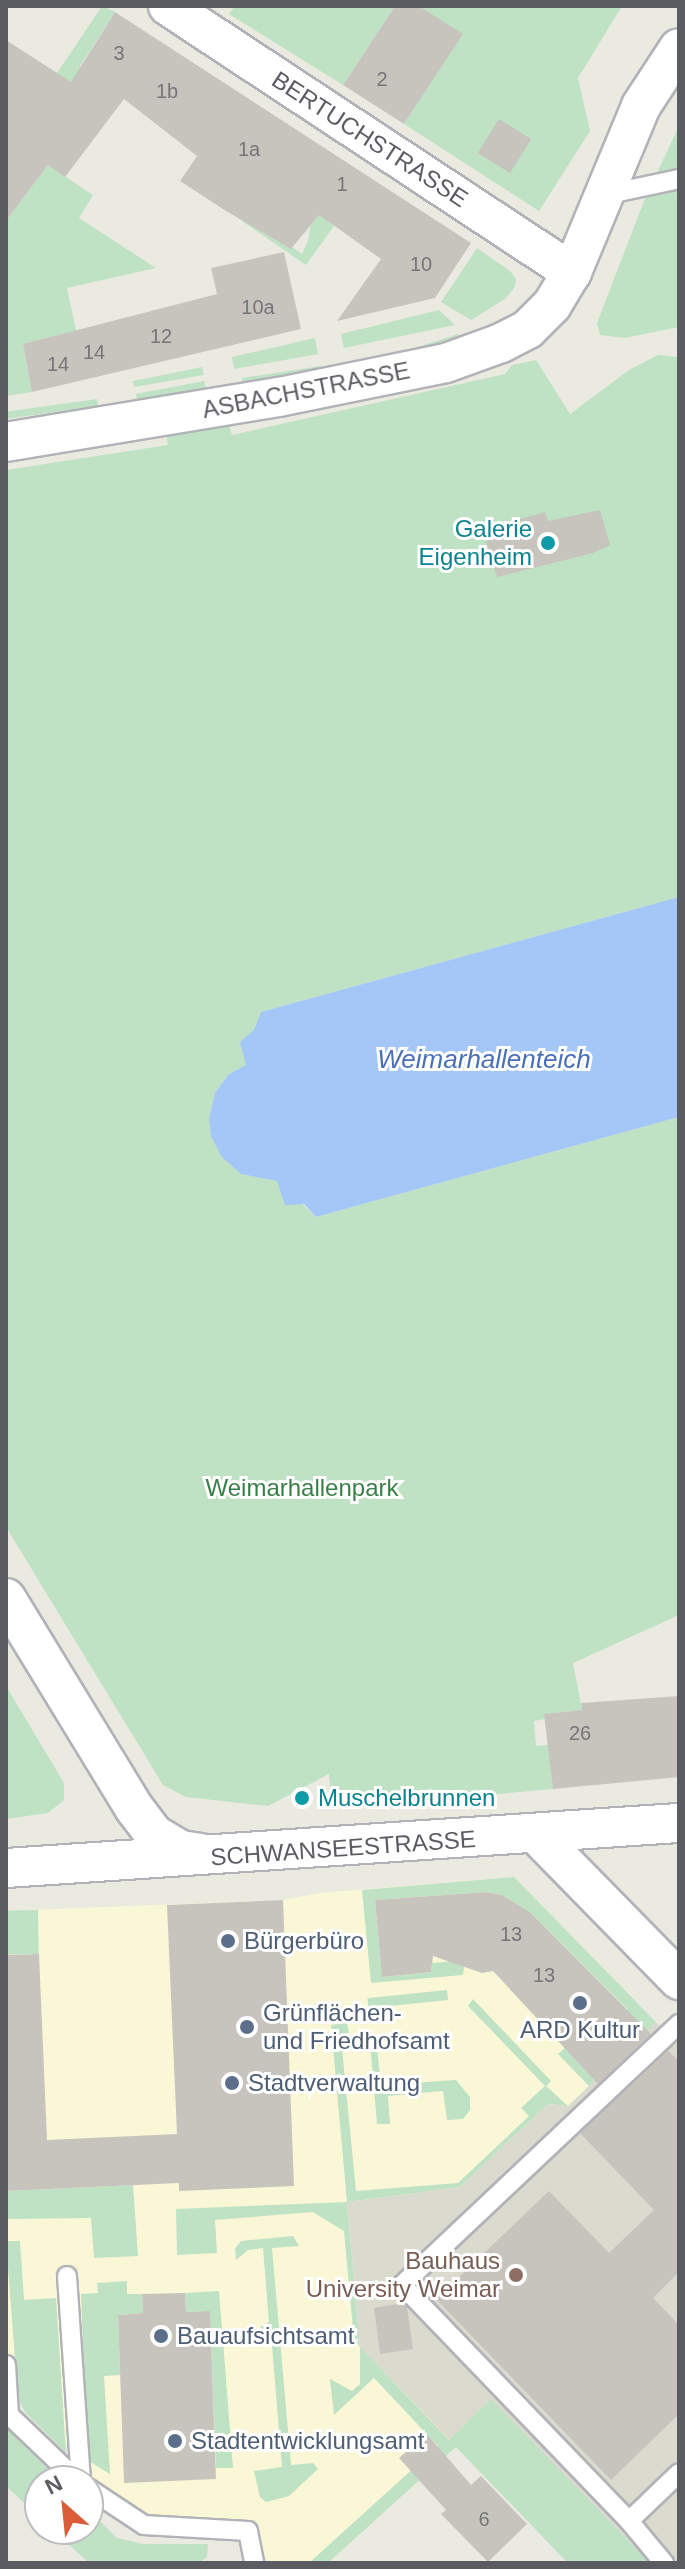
<!DOCTYPE html>
<meta charset="utf-8">
<style>
body{margin:0}
#map{position:relative;width:685px;height:2569px;overflow:hidden;background:#ebeae1;font-family:Arial,sans-serif}
div>[style]{position:absolute}
[style*='--x']{left:calc(var(--x)*1px);top:calc(var(--y)*1px);width:calc(var(--w)*1px);rotate:calc(var(--a)*1deg)}
.commercial>*{inset:0;background:#faf7d7}
.education>*{inset:0;background:#dbdacf}
.green>*{inset:0;background:#bfe1c4;transform-origin:0 0}
.water>*{inset:0;background:#a4c7f8}
.building>*{inset:0;background:#c7c4be;transform-origin:0 0}
.roads{filter:drop-shadow(2px 0 #b2b3b8) drop-shadow(-2px 0 #b2b3b8) drop-shadow(0 2px #b2b3b8) drop-shadow(0 -2px #b2b3b8)}
.lane>*{height:18px;margin:-9px;padding:0 9px;transform-origin:9px;border-radius:9px;background:#fff}
.street>*{height:38px;margin:-19px;padding:0 19px;transform-origin:19px;border-radius:19px;background:#fff}
.dots>*{width:22px;height:22px;translate:-50% -50%;box-sizing:border-box;border:4px solid #fff;border-radius:50%}
span{translate:-50% -50%;white-space:nowrap;text-align:center;line-height:1.15;-webkit-text-stroke:6px #fff;paint-order:stroke}
.number-label{font-size:20px;color:#757678}
.number-label span{-webkit-text-stroke-width:0}
.street-label{font-size:24px;color:#5a5c61}
.culture-label{font-size:24px;color:#0d838f}
.right{translate:-100% -50%;text-align:right}
.left{translate:0 -50%;text-align:left}
.park-label{font-size:24px;color:#3a7f48}
.service-label{font-size:24px;color:#4e5e75}
.education-label{font-size:24px;color:#785e54}
.water-label{font-size:26px;color:#4a70b8;font-style:italic}
.frame{position:absolute;inset:0;border:8px solid #5a5c61;pointer-events:none}
.north{position:absolute;left:24px;top:2465px;width:80px;height:80px;box-sizing:border-box;background:#fff;border:2px solid #bdbec0;border-radius:50%;rotate:333deg;font-size:22px;font-weight:700;line-height:32px;text-align:center;color:#5a5c61}
.north::after{content:'';display:block;margin:auto;width:28px;height:36px;background:#da5c38;clip-path:polygon(50% 0,100% 100%,50% 72%,0 100%)}
</style>
<div id="map">
<div class="commercial">
<i style="clip-path:polygon(514px 1877px,656px 2022px,568px 2106px,456px 2447px,328px 2563px,269px 2563px,248px 2531px,126px 2524px,6px 2365px,6px 1911px,283px 1900px,320px 1893px)"></i>
</div>
<div class="education">
<i style="clip-path:polygon(656px 2022px,679px 2045px,679px 2563px,568px 2563px,360px 2347px,347px 2202px,460px 2187px,548px 2104px,568px 2106px)"></i>
</div>
<div class="green">
<i style="clip-path:polygon(102px 6px,115px 12px,80px 66px,124px 95px,97px 135px,47px 102px,63px 78px,57px 73px)"></i>
<i style="clip-path:polygon(235px 6px,395px 6px,343px 85px,229px 14px)"></i>
<i style="clip-path:polygon(419px 6px,622px 6px,578px 78px,590px 131px,539px 211px,404px 124px,462px 34px)"></i>
<i style="clip-path:polygon(679px 126px,679px 327px,625px 338px,600px 335px,597px 323px,646px 196px)"></i>
<i style="clip-path:polygon(48px 165px,93px 195px,79px 218px,156px 268px,67px 288px,76px 331px,23px 344px,32px 392px,6px 396px,6px 221px)"></i>
<i style="clip-path:polygon(270px 178px,269px 231px,302px 254px,309px 238px,310px 226px,319px 214px,334px 226px,306px 265px,242px 221px)"></i>
<i style="clip-path:polygon(477px 248px,510px 271px,516px 279px,515px 287px,505px 299px,471px 320px,441px 302px)"></i>
<i style="clip-path:polygon(439px 310px,455px 325px,344px 348px,341px 334px)"></i>
<i style="left:458px;top:334px;width:6px;height:113px;rotate:72deg"></i>
<i style="clip-path:polygon(315px 338px,318px 354px,234px 369px,232px 357px)"></i>
<i style="clip-path:polygon(658px 355px,679px 357px,679px 897px,261px 1012px,247px 1065px,229px 1074px,215px 1093px,209px 1118px,241px 1174px,278px 1181px,316px 1217px,679px 1117px,679px 1615px,573px 1663px,582px 1710px,545px 1714px,545px 1719px,534px 1721px,536px 1746px,549px 1745px,553px 1789px,332px 1809px,329px 1774px,268px 1806px,186px 1797px,163px 1785px,6px 1527px,6px 470px,168px 445px,166px 431px,227px 419px,232px 435px,505px 374px,512px 365px,536px 360px,570px 414px,629px 370px)"></i>
<i style="clip-path:polygon(321px 366px,322px 371px,243px 385px,242px 378px)"></i>
<i style="clip-path:polygon(202px 367px,204px 375px,134px 387px,133px 381px)"></i>
<i style="clip-path:polygon(204px 381px,206px 388px,137px 400px,136px 394px)"></i>
<i style="left:97px;top:399px;width:7px;height:92px;rotate:82deg"></i>
<i style="clip-path:polygon(6px 1686px,64px 1783px,64px 1800px,48px 1813px,6px 1819px)"></i>
<i style="clip-path:polygon(514px 1877px,656px 2022px,589px 2086px,558px 2054px,565px 2048px,576px 2059px,627px 2009px,530px 1912px,502px 1895px,486px 1892px,375px 1900px,382px 1977px,431px 1972px,432px 1963px,465px 1960px,463px 1975px,371px 1983px,362px 1890px)"></i>
<i style="left:38px;top:1910px;width:44px;height:32px;rotate:89deg"></i>
<i style="left:447px;top:1990px;width:10px;height:80px;rotate:84deg"></i>
<i style="clip-path:polygon(473px 1999px,551px 2081px,546px 2086px,568px 2106px,548px 2104px,460px 2187px,347px 2202px,360px 2347px,449px 2440px,491px 2399px,650px 2563px,568px 2563px,456px 2447px,328px 2563px,309px 2563px,438px 2446px,374px 2378px,334px 2415px,330px 2379px,352px 2391px,360px 2384px,360px 2347px,354px 2340px,344px 2231px,313px 2212px,215px 2220px,217px 2253px,177px 2255px,176px 2209px,347px 2202px,331px 2025px,347px 2023px,349px 2033px,341px 2038px,356px 2191px,458px 2183px,529px 2116px,521px 2108px,545px 2086px,468px 2006px)"></i>
<i style="clip-path:polygon(370px 2042px,377px 2047px,381px 2085px,456px 2080px,470px 2097px,470px 2110px,463px 2119px,447px 2120px,443px 2091px,388px 2096px,390px 2124px,377px 2124px)"></i>
<i style="clip-path:polygon(133px 2185px,138px 2256px,94px 2258px,91px 2218px,6px 2219px,6px 2191px)"></i>
<i style="clip-path:polygon(293px 2236px,299px 2246px,272px 2248px,291px 2465px,313px 2463px,318px 2469px,289px 2496px,266px 2502px,260px 2497px,254px 2471px,282px 2467px,271px 2334px,248px 2346px,246px 2336px,269px 2322px,263px 2248px,248px 2250px,236px 2260px,235px 2249px,241px 2241px)"></i>
<i style="clip-path:polygon(6px 2241px,20px 2241px,24px 2300px,56px 2298px,66px 2453px,25px 2412px,18px 2399px)"></i>
<i style="clip-path:polygon(127px 2281px,127px 2294px,142px 2294px,143px 2313px,118px 2315px,120px 2375px,104px 2376px,110px 2474px,87px 2460px,81px 2294px,98px 2293px,97px 2283px)"></i>
<i style="clip-path:polygon(219px 2291px,233px 2468px,216px 2468px,210px 2311px,186px 2312px,185px 2293px)"></i>
<i style="clip-path:polygon(6px 2428px,60px 2481px,40px 2481px,40px 2518px,6px 2486px)"></i>
<i style="clip-path:polygon(88px 2509px,117px 2538px,143px 2544px,208px 2544px,207px 2557px,199px 2563px,89px 2563px,52px 2529px,88px 2529px)"></i>
</div>
<div class="water">
<i style="clip-path:polygon(679px 897px,679px 1117px,316px 1217px,304px 1204px,285px 1205px,277px 1181px,241px 1174px,221px 1156px,211px 1136px,209px 1118px,215px 1093px,229px 1074px,246px 1065px,240px 1042px,254px 1030px,261px 1012px)"></i>
</div>
<div class="building">
<i style="clip-path:polygon(395px 6px,419px 6px,463px 34px,404px 124px,343px 85px)"></i>
<i style="clip-path:polygon(115px 12px,471px 243px,435px 298px,337px 321px,381px 259px,319px 215px,291px 249px,226px 211px,180px 181px,197px 156px,124px 99px,65px 177px,48px 165px,6px 221px,6px 40px,71px 82px)"></i>
<i style="left:499px;top:119px;width:38px;height:40px;rotate:32deg"></i>
<i style="clip-path:polygon(284px 252px,301px 329px,32px 392px,23px 344px,217px 294px,211px 268px)"></i>
<i style="clip-path:polygon(600px 510px,610px 545px,593px 553px,497px 577px,486px 541px,512px 531px,510px 522px,545px 512px,548px 521px)"></i>
<i style="clip-path:polygon(679px 1696px,679px 1777px,553px 1789px,544px 1714px,582px 1710px,581px 1703px)"></i>
<i style="clip-path:polygon(486px 1892px,502px 1895px,530px 1912px,651px 2034px,598px 2084px,493px 1971px,482px 1973px,433px 1956px,431px 1972px,382px 1977px,375px 1900px)"></i>
<i style="clip-path:polygon(283px 1900px,294px 2186px,179px 2191px,179px 2183px,6px 2191px,6px 1955px,39px 1954px,47px 2140px,177px 2134px,167px 1905px)"></i>
<i style="clip-path:polygon(668px 2051px,679px 2061px,679px 2272px,653px 2298px,679px 2325px,679px 2414px,611px 2480px,436px 2299px,549px 2191px,609px 2253px,654px 2210px,580px 2133px)"></i>
<i style="clip-path:polygon(185px 2293px,186px 2312px,210px 2311px,216px 2479px,124px 2483px,118px 2315px,143px 2313px,142px 2294px)"></i>
<i style="clip-path:polygon(403px 2303px,407px 2307px,413px 2349px,380px 2354px,374px 2308px)"></i>
<i style="clip-path:polygon(427px 2434px,471px 2485px,481px 2476px,527px 2524px,488px 2562px,441px 2514px,446px 2510px,399px 2458px)"></i>
</div>
<div class="roads">
<div class="lane">
<i style="--x:604;--y:195;--w:77;--a:-12"></i>
<i style="--x:679;--y:2024;--w:381;--a:136.7"></i>
<i style="--x:402;--y:2285;--w:327;--a:46.1"></i>
<i style="--x:629;--y:2521;--w:69;--a:-43.8"></i>
<i style="--x:67;--y:2276;--w:205;--a:86.1"></i>
<i style="--x:6;--y:2365;--w:50;--a:86.6"></i>
<i style="--x:9;--y:2415;--w:95;--a:43.7"></i>
<i style="--x:88;--y:2488;--w:67;--a:33.5"></i>
<i style="--x:144;--y:2525;--w:104;--a:3.3"></i>
<i style="--x:248;--y:2531;--w:33;--a:79"></i>
<i style="--x:629;--y:2521;--w:55;--a:50.2"></i>
</div>
<div class="street">
<i style="--x:168;--y:6;--w:484;--a:33.4"></i>
<i style="--x:6;--y:442;--w:277;--a:-9.4"></i>
<i style="--x:279;--y:397;--w:170;--a:-11.5"></i>
<i style="--x:446;--y:363;--w:59;--a:-20"></i>
<i style="--x:501;--y:343;--w:30;--a:-27"></i>
<i style="--x:528;--y:329;--w:34;--a:-45"></i>
<i style="--x:552;--y:305;--w:39;--a:-59"></i>
<i style="--x:572;--y:272;--w:180;--a:-67.4"></i>
<i style="--x:641;--y:106;--w:69;--a:-56.8"></i>
<i style="--x:6;--y:1598;--w:247;--a:58.6"></i>
<i style="--x:135;--y:1809;--w:31;--a:53"></i>
<i style="--x:154;--y:1834;--w:31;--a:31"></i>
<i style="--x:181;--y:1850;--w:20;--a:9"></i>
<i style="--x:537;--y:1835;--w:203;--a:45.6"></i>
<i style="--x:6;--y:1868;--w:675;--a:-3.83"></i>
</div>
</div>
<div class="dots">
<i style="left:548px;top:543px;background:#0f9aa8"></i>
<i style="left:302px;top:1798px;background:#0f9aa8"></i>
<i style="left:228px;top:1941px;background:#5c6f8a"></i>
<i style="left:580px;top:2003px;background:#5c6f8a"></i>
<i style="left:247px;top:2027px;background:#5c6f8a"></i>
<i style="left:232px;top:2083px;background:#5c6f8a"></i>
<i style="left:516px;top:2275px;background:#8d6e63"></i>
<i style="left:161px;top:2336px;background:#5c6f8a"></i>
<i style="left:175px;top:2441px;background:#5c6f8a"></i>
</div>
<div class="number-label">
<span style="left:119px;top:53px">3</span>
<span style="left:382px;top:79px">2</span>
<span style="left:167px;top:91px">1b</span>
<span style="left:249px;top:149px">1a</span>
<span style="left:342px;top:184px">1</span>
<span style="left:421px;top:264px">10</span>
<span style="left:258px;top:307px">10a</span>
<span style="left:161px;top:336px">12</span>
<span style="left:94px;top:352px">14</span>
<span style="left:58px;top:364px">14</span>
<span style="left:580px;top:1733px">26</span>
<span style="left:511px;top:1934px">13</span>
<span style="left:544px;top:1975px">13</span>
<span style="left:484px;top:2519px">6</span>
</div>
<div class="street-label">
<span style="left:370px;top:139px;rotate:33deg">BERTUCHSTRASSE</span>
<span style="left:306px;top:390px;rotate:-11deg">ASBACHSTRASSE</span>
<span style="left:343px;top:1848px;rotate:-4deg">SCHWANSEESTRASSE</span>
</div>
<div class="culture-label">
<span class="right" style="left:532px;top:543px">Galerie<br>Eigenheim</span>
<span class="left" style="left:318px;top:1798px">Muschelbrunnen</span>
</div>
<div class="park-label">
<span style="left:302px;top:1488px">Weimarhallenpark</span>
</div>
<div class="service-label">
<span class="left" style="left:244px;top:1941px">Bürgerbüro</span>
<span class="left" style="left:263px;top:2027px">Grünflächen-<br>und Friedhofsamt</span>
<span style="left:580px;top:2030px">ARD Kultur</span>
<span class="left" style="left:248px;top:2083px">Stadtverwaltung</span>
<span class="left" style="left:177px;top:2336px">Bauaufsichtsamt</span>
<span class="left" style="left:191px;top:2441px">Stadtentwicklungsamt</span>
</div>
<div class="education-label">
<span class="right" style="left:500px;top:2275px">Bauhaus<br>University Weimar</span>
</div>
<div class="water-label">
<span style="left:484px;top:1060px">Weimarhallenteich</span>
</div>
<div class="frame"></div>
<div class="north">N</div>
</div>
